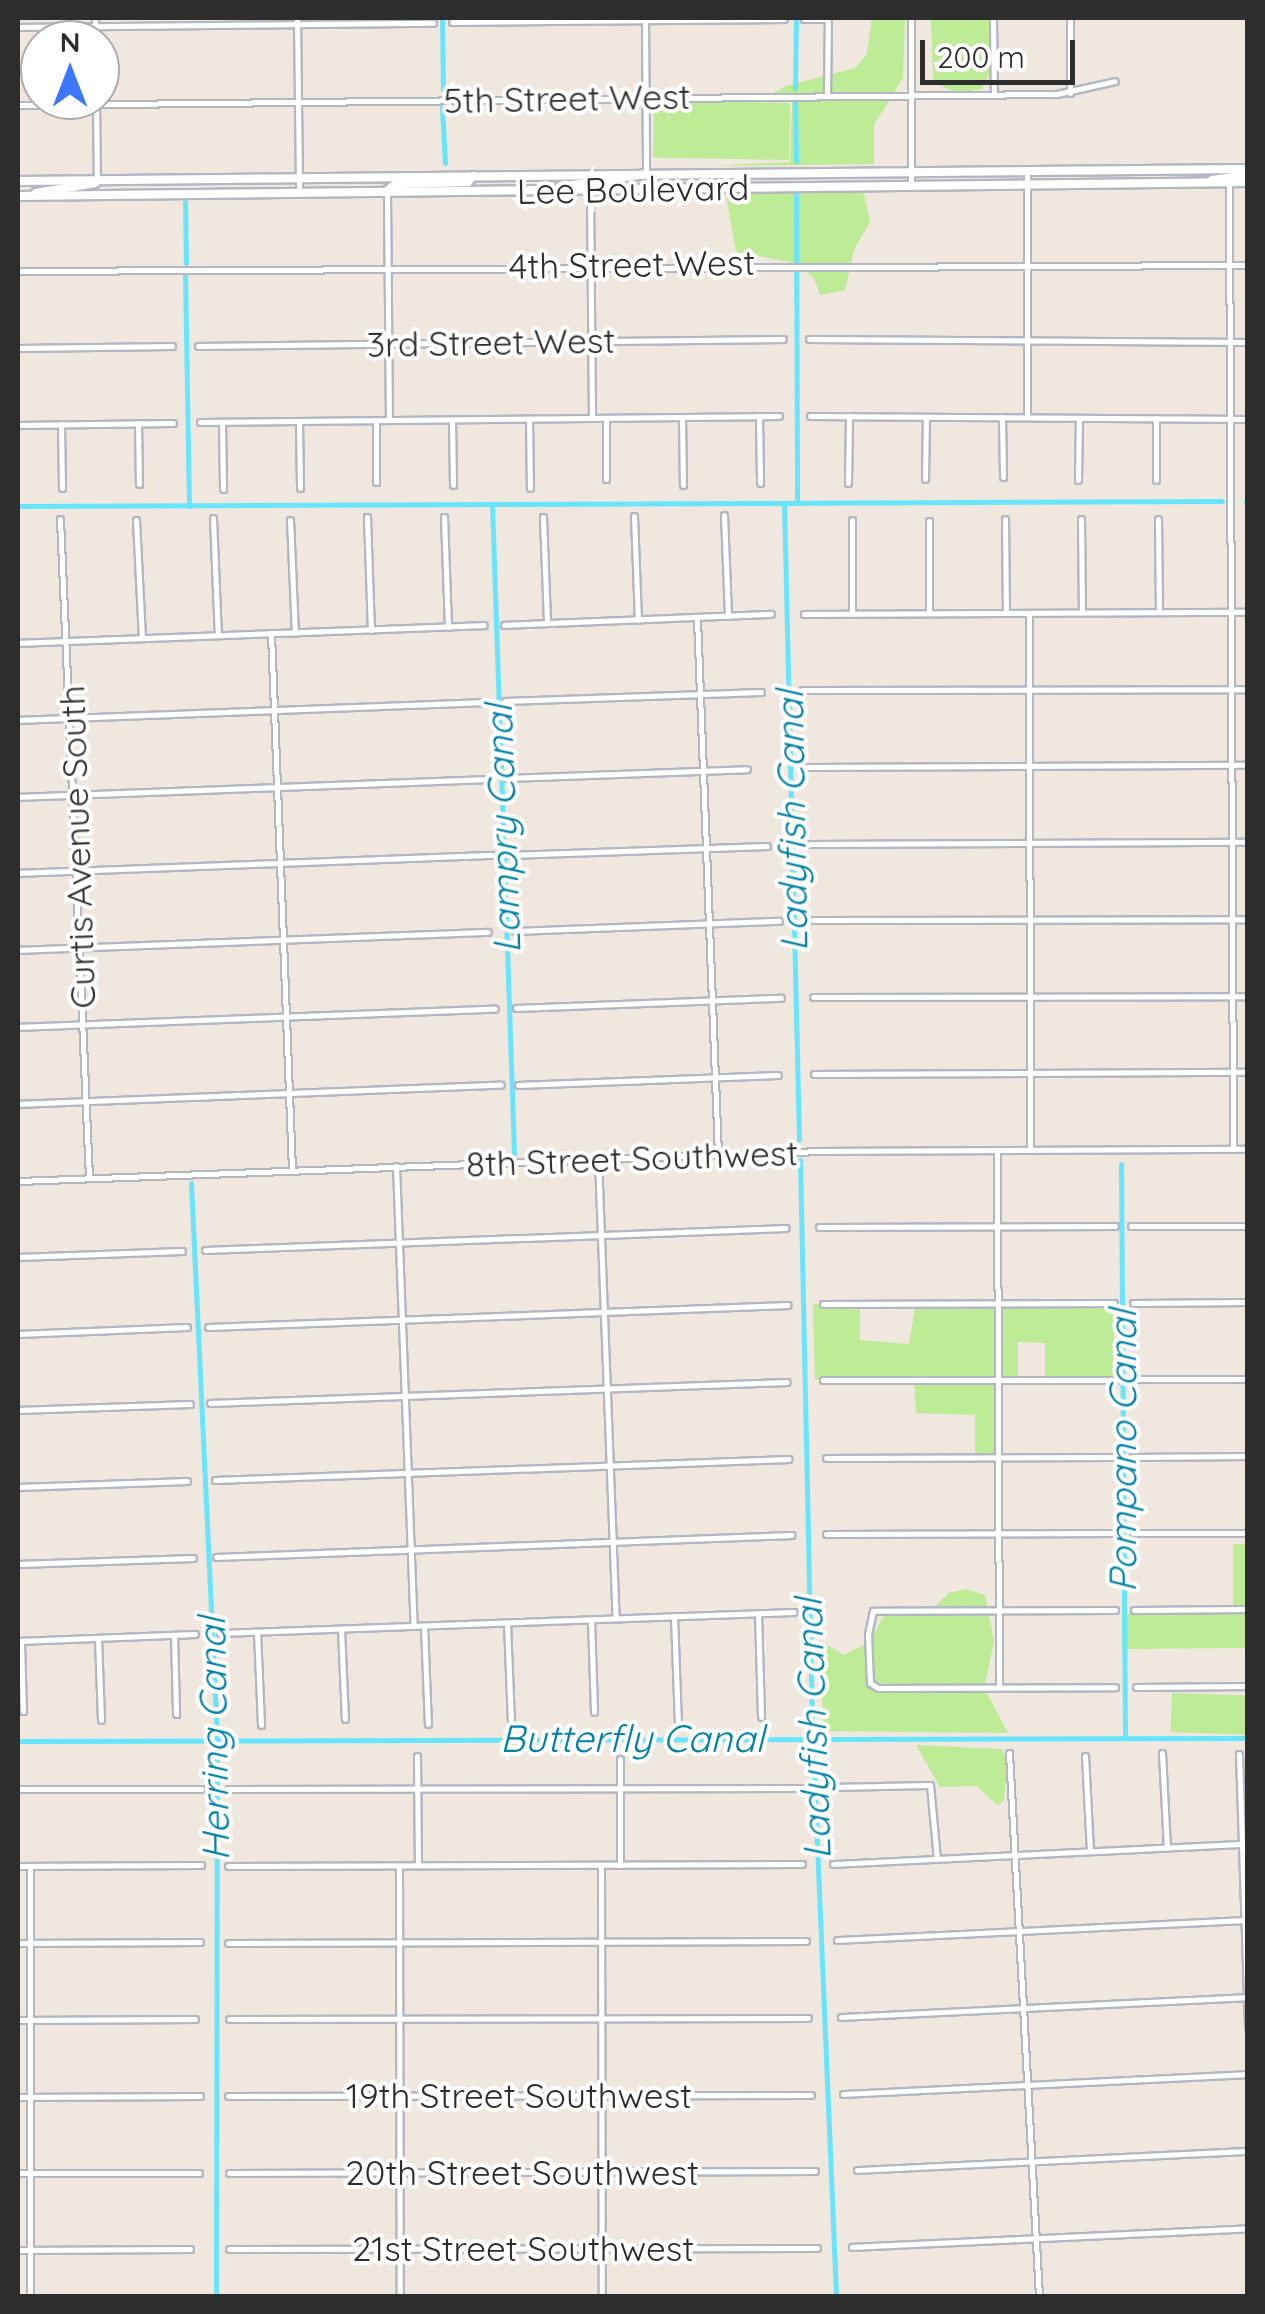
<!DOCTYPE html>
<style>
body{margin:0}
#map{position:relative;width:1265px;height:2314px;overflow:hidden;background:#f0e7df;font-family:Quicksand,sans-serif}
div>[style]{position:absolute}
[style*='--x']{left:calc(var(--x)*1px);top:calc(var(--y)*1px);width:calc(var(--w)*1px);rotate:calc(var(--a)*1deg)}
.green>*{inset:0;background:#bdeb96;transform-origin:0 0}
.canal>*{height:5px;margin:-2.5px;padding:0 2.5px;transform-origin:2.5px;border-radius:2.5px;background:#68e5fc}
.roads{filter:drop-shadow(2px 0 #b3b7c2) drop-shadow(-2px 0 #b3b7c2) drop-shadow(0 2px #b3b7c2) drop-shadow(0 -2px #b3b7c2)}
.street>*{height:5px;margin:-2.5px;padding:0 2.5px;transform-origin:2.5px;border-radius:2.5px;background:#fff}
.secondary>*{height:8px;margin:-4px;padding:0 4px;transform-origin:4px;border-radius:4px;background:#fff}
span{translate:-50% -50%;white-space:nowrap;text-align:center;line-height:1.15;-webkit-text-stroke:8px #fff;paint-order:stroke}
.street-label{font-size:35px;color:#2d2d2d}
.water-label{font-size:38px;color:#0180a7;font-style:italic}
.frame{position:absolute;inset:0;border:20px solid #2d2d2d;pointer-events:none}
.north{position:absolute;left:20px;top:20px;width:100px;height:100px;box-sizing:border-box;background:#fff;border:2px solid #ababab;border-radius:50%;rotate:0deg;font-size:28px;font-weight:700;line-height:40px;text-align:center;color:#2d2d2d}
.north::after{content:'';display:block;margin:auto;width:35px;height:45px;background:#3d77ff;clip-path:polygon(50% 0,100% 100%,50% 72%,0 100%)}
.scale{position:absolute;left:920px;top:40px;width:155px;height:45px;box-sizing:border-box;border:5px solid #2d2d2d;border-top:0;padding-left:12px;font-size:30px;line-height:35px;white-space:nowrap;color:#2d2d2d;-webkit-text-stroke:8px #fff;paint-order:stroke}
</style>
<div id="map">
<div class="green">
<i style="clip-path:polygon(872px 18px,905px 18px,903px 78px,874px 125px,874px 164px,714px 166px,790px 162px,792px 102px,761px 100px,786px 86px,855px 68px,867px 54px)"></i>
<i style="clip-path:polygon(931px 18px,991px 18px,991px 70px,982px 89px,956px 93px,933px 82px)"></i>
<i style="left:790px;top:103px;width:57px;height:136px;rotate:91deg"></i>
<i style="clip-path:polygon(646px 178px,824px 176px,824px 178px,643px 182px)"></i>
<i style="clip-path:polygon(863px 189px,870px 222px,854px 250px,845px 290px,820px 295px,814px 278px,795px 263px,736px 252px,725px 190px)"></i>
<i style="clip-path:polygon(916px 1302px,1115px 1308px,1113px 1382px,1045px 1381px,1045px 1343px,1018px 1342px,1018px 1379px,998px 1379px,998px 1459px,975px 1457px,975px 1415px,916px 1413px,914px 1382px,815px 1380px,813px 1304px,860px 1305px,860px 1340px,909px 1344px)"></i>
<i style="clip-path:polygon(1233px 1544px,1247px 1544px,1247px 1648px,1122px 1649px,1122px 1614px,1233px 1610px)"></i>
<i style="clip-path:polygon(966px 1589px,985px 1595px,994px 1642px,984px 1688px,1008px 1733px,823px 1731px,821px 1641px,844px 1655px,869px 1642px,884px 1616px,930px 1611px,949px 1593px)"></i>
<i style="left:1172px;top:1693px;width:75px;height:39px;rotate:2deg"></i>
<i style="clip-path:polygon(916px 1745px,1001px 1749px,1008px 1761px,1004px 1801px,997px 1805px,977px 1786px,940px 1787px)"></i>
</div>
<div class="canal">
<i style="--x:442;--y:18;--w:75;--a:89.2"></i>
<i style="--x:795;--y:88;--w:70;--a:-89.2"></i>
<i style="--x:795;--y:102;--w:59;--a:89"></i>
<i style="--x:442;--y:108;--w:55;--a:86.9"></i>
<i style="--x:796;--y:194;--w:309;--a:89.8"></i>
<i style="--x:185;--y:202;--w:61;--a:89.1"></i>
<i style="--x:185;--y:275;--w:231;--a:89"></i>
<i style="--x:1246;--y:501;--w:2;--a:0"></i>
<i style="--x:784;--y:503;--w:637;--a:88.65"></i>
<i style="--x:492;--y:504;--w:650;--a:88.06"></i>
<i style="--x:18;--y:506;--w:1204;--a:-0.24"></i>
<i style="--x:800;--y:1160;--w:565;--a:88.78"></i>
<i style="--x:812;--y:1725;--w:572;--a:87.59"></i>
<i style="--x:1121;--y:1164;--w:574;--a:89.6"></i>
<i style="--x:191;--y:1183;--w:557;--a:87.32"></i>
<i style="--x:217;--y:1739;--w:557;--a:90.1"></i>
<i style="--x:18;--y:1741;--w:1230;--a:-0.14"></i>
</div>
<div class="roads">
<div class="street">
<i style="--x:95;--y:18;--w:22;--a:90"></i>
<i style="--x:297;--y:18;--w:174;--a:89.3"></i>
<i style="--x:645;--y:18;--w:156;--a:89.6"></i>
<i style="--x:993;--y:18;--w:77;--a:89.3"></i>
<i style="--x:804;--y:19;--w:24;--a:0"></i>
<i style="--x:452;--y:22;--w:332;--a:-0.5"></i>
<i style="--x:18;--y:27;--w:415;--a:-0.6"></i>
<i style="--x:1070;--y:93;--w:75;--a:-90"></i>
<i style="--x:827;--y:95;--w:77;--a:-89.3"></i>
<i style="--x:96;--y:103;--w:78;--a:89.3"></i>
<i style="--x:18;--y:105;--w:1039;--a:-0.61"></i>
<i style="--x:1057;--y:94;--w:59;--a:-12.6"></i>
<i style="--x:1229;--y:182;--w:967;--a:89.76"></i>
<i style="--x:911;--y:184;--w:166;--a:-90"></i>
<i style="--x:590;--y:191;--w:227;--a:89.5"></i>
<i style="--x:387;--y:193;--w:227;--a:89.5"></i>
<i style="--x:18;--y:271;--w:1230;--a:-0.28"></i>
<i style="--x:809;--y:339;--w:439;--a:0.4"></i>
<i style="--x:198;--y:346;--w:585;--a:-0.69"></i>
<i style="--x:18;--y:348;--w:154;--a:-0.7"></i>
<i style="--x:759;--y:416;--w:67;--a:89.1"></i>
<i style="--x:810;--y:416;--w:438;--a:0.4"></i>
<i style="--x:682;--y:417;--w:68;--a:89.2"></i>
<i style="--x:1002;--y:417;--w:60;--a:89"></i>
<i style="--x:1027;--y:417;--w:246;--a:-90"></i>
<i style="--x:606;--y:418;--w:61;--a:90"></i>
<i style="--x:529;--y:419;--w:69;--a:89.2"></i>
<i style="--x:452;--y:420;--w:65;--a:89.1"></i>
<i style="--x:376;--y:421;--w:61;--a:90"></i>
<i style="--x:200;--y:422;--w:579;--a:-0.59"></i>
<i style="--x:222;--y:422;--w:67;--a:89.1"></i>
<i style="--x:299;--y:422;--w:66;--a:89.1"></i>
<i style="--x:138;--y:423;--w:61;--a:89.1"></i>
<i style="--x:61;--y:424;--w:64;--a:89.1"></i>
<i style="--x:18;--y:425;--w:155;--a:-0.7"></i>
<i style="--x:925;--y:479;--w:62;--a:-89.1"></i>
<i style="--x:1078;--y:480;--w:62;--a:-89.1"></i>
<i style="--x:1156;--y:480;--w:62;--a:-90"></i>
<i style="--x:848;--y:483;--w:67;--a:-89.1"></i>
<i style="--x:724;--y:515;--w:101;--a:87.7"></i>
<i style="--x:634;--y:516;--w:104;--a:87.8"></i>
<i style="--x:367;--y:517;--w:113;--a:88"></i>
<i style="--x:444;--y:517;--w:110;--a:87.9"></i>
<i style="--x:543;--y:517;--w:106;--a:87.8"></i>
<i style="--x:213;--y:518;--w:117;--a:87.6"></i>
<i style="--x:60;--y:519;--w:660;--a:87.48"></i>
<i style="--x:1005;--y:519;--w:94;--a:89.4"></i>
<i style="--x:1081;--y:519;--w:93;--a:89.4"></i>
<i style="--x:1158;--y:519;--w:92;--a:89.4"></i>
<i style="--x:136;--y:520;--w:118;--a:87.1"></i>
<i style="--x:290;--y:520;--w:113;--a:87.5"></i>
<i style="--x:852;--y:520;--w:93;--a:90"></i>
<i style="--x:929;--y:521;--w:92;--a:90"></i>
<i style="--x:1029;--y:613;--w:537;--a:89.89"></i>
<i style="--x:804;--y:614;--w:444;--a:-0.3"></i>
<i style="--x:697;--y:618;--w:536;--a:87.76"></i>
<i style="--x:504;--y:625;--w:267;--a:-2.4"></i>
<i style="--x:271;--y:633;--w:537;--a:87.76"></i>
<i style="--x:18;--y:643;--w:466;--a:-2.2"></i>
<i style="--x:802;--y:690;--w:446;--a:-0.1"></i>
<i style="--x:505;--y:701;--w:256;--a:-2"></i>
<i style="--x:18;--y:720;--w:466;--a:-2.2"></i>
<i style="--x:806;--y:767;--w:442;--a:-0.3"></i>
<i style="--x:507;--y:778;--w:240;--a:-2.1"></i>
<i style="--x:18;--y:797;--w:469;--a:-2.2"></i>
<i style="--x:810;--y:844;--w:438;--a:-0.3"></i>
<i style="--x:509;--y:855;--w:258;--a:-2"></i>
<i style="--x:18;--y:873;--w:474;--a:-2.2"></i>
<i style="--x:813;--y:920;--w:435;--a:-0.1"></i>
<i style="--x:515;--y:931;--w:264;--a:-2.2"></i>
<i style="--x:18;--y:950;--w:470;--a:-2.2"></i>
<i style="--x:813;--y:997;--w:435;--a:-0.1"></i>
<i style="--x:516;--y:1008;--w:265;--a:-2.2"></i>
<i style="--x:18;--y:1027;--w:477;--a:-2.2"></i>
<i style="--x:814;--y:1074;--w:434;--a:-0.3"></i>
<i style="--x:518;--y:1085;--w:260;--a:-2.2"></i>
<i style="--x:18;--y:1104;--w:483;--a:-2.3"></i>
<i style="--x:997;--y:1150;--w:537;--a:89.79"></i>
<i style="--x:598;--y:1159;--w:459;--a:87.8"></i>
<i style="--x:396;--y:1166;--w:460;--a:87.8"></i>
<i style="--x:18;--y:1181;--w:802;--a:-2.14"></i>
<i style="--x:819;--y:1151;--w:429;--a:-0.3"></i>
<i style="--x:1131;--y:1226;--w:117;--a:0"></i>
<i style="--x:819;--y:1227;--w:296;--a:-0.2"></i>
<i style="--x:205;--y:1250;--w:581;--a:-2.17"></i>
<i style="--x:18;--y:1257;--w:164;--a:-2.1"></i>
<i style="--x:1133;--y:1303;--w:115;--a:-0.5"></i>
<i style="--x:823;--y:1304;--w:291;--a:-0.2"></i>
<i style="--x:208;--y:1327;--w:580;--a:-2.17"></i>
<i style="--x:18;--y:1334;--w:169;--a:-2.4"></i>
<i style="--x:1133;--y:1379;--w:115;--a:0"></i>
<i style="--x:823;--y:1380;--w:292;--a:0"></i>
<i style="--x:210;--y:1403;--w:577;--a:-2.08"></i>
<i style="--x:18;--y:1410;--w:172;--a:-2"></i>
<i style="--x:1132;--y:1457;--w:116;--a:-0.5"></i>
<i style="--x:826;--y:1458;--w:288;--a:-0.2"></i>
<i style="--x:215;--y:1480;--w:574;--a:-2.1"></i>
<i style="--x:18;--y:1487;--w:169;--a:-2"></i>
<i style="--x:1133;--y:1533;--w:115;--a:0"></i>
<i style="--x:826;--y:1534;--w:288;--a:-0.2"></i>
<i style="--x:216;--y:1557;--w:576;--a:-2.19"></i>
<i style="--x:18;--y:1564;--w:175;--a:-2"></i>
<i style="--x:1115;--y:1610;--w:242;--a:179.8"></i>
<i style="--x:873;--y:1611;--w:24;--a:102"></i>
<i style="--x:868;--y:1634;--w:49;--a:87.7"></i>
<i style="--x:870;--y:1683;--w:9;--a:32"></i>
<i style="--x:878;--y:1688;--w:237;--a:-0.2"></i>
<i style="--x:1134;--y:1610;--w:114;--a:-0.5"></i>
<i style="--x:758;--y:1614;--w:103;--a:88.3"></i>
<i style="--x:674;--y:1616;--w:108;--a:87.9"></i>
<i style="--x:591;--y:1620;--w:92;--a:88.1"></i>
<i style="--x:507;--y:1623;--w:100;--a:87.7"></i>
<i style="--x:424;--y:1626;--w:98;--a:87.7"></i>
<i style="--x:341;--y:1629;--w:90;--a:87.5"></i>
<i style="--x:257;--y:1632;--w:93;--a:87.5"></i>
<i style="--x:220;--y:1633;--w:574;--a:-2.1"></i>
<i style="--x:174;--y:1635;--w:79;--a:88.5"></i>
<i style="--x:98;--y:1638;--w:82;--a:87.9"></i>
<i style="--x:18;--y:1641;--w:177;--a:-2.3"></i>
<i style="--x:21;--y:1641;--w:70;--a:88.4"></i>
<i style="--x:1136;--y:1687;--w:112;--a:-0.5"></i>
<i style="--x:1009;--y:1753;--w:544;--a:86.84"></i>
<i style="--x:1162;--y:1753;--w:94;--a:87"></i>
<i style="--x:1239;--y:1754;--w:273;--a:88.1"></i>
<i style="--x:417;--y:1756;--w:109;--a:89.5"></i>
<i style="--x:1085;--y:1756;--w:95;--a:87"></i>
<i style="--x:831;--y:1787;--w:99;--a:-1.2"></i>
<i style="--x:930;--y:1785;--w:74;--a:84.6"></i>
<i style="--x:18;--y:1789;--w:183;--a:0"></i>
<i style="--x:228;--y:1789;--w:573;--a:-0.1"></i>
<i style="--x:833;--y:1864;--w:415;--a:-2.8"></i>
<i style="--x:601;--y:1865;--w:431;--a:89.9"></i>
<i style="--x:620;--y:1865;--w:106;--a:-90"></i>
<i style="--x:18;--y:1866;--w:183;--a:-0.3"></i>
<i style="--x:30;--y:1866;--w:430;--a:90"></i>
<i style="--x:228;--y:1866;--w:574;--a:-0.2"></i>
<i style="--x:399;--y:1866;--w:430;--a:89.9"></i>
<i style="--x:837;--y:1940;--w:411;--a:-2.8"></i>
<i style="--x:18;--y:1943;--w:182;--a:-0.3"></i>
<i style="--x:228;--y:1943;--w:578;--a:-0.2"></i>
<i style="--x:841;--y:2017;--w:407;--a:-2.8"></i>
<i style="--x:229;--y:2019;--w:579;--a:-0.1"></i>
<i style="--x:18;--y:2020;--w:177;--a:-0.3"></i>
<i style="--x:843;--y:2094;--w:405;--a:-2.8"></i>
<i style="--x:228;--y:2096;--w:583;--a:-0.1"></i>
<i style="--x:18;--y:2097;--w:182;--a:-0.3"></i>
<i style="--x:857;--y:2170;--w:391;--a:-2.8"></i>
<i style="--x:18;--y:2173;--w:181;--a:0"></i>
<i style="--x:229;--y:2173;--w:586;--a:-0.2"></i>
<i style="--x:852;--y:2247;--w:396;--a:-2.7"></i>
<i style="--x:229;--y:2249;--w:588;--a:-0.1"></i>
<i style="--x:18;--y:2250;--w:172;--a:-0.3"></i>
</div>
<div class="secondary">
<i style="--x:1212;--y:180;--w:36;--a:-8"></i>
<i style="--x:18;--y:181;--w:1230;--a:-0.56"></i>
<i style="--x:560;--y:187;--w:87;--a:-8.6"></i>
<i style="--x:388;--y:190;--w:10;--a:-37"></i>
<i style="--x:396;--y:184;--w:72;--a:-1.6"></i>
<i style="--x:468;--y:182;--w:8;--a:-50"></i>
<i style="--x:36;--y:193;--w:60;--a:-9.6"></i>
<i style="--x:18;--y:196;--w:1230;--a:-0.65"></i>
</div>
</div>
<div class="street-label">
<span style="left:567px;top:98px;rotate:-1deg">5th Street West</span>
<span style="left:633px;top:189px;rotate:-1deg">Lee Boulevard</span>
<span style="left:632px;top:264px;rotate:-1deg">4th Street West</span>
<span style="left:491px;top:342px;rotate:-1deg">3rd Street West</span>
<span style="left:77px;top:847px;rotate:-92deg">Curtis Avenue South</span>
<span style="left:632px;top:1158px;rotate:-2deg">8th Street Southwest</span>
<span style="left:519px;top:2095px">19th Street Southwest</span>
<span style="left:522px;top:2172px">20th Street Southwest</span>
<span style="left:523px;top:2248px">21st Street Southwest</span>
</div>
<div class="water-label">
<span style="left:792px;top:821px;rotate:-91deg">Ladyfish Canal</span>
<span style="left:503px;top:829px;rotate:-92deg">Lampry Canal</span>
<span style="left:1123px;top:1451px;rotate:-90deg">Pompano Canal</span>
<span style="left:813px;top:1729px;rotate:-92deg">Ladyfish Canal</span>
<span style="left:214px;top:1739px;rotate:-91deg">Herring Canal</span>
<span style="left:632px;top:1739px">Butterfly Canal</span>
</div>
<div class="frame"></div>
<div class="north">N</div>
<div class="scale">200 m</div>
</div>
